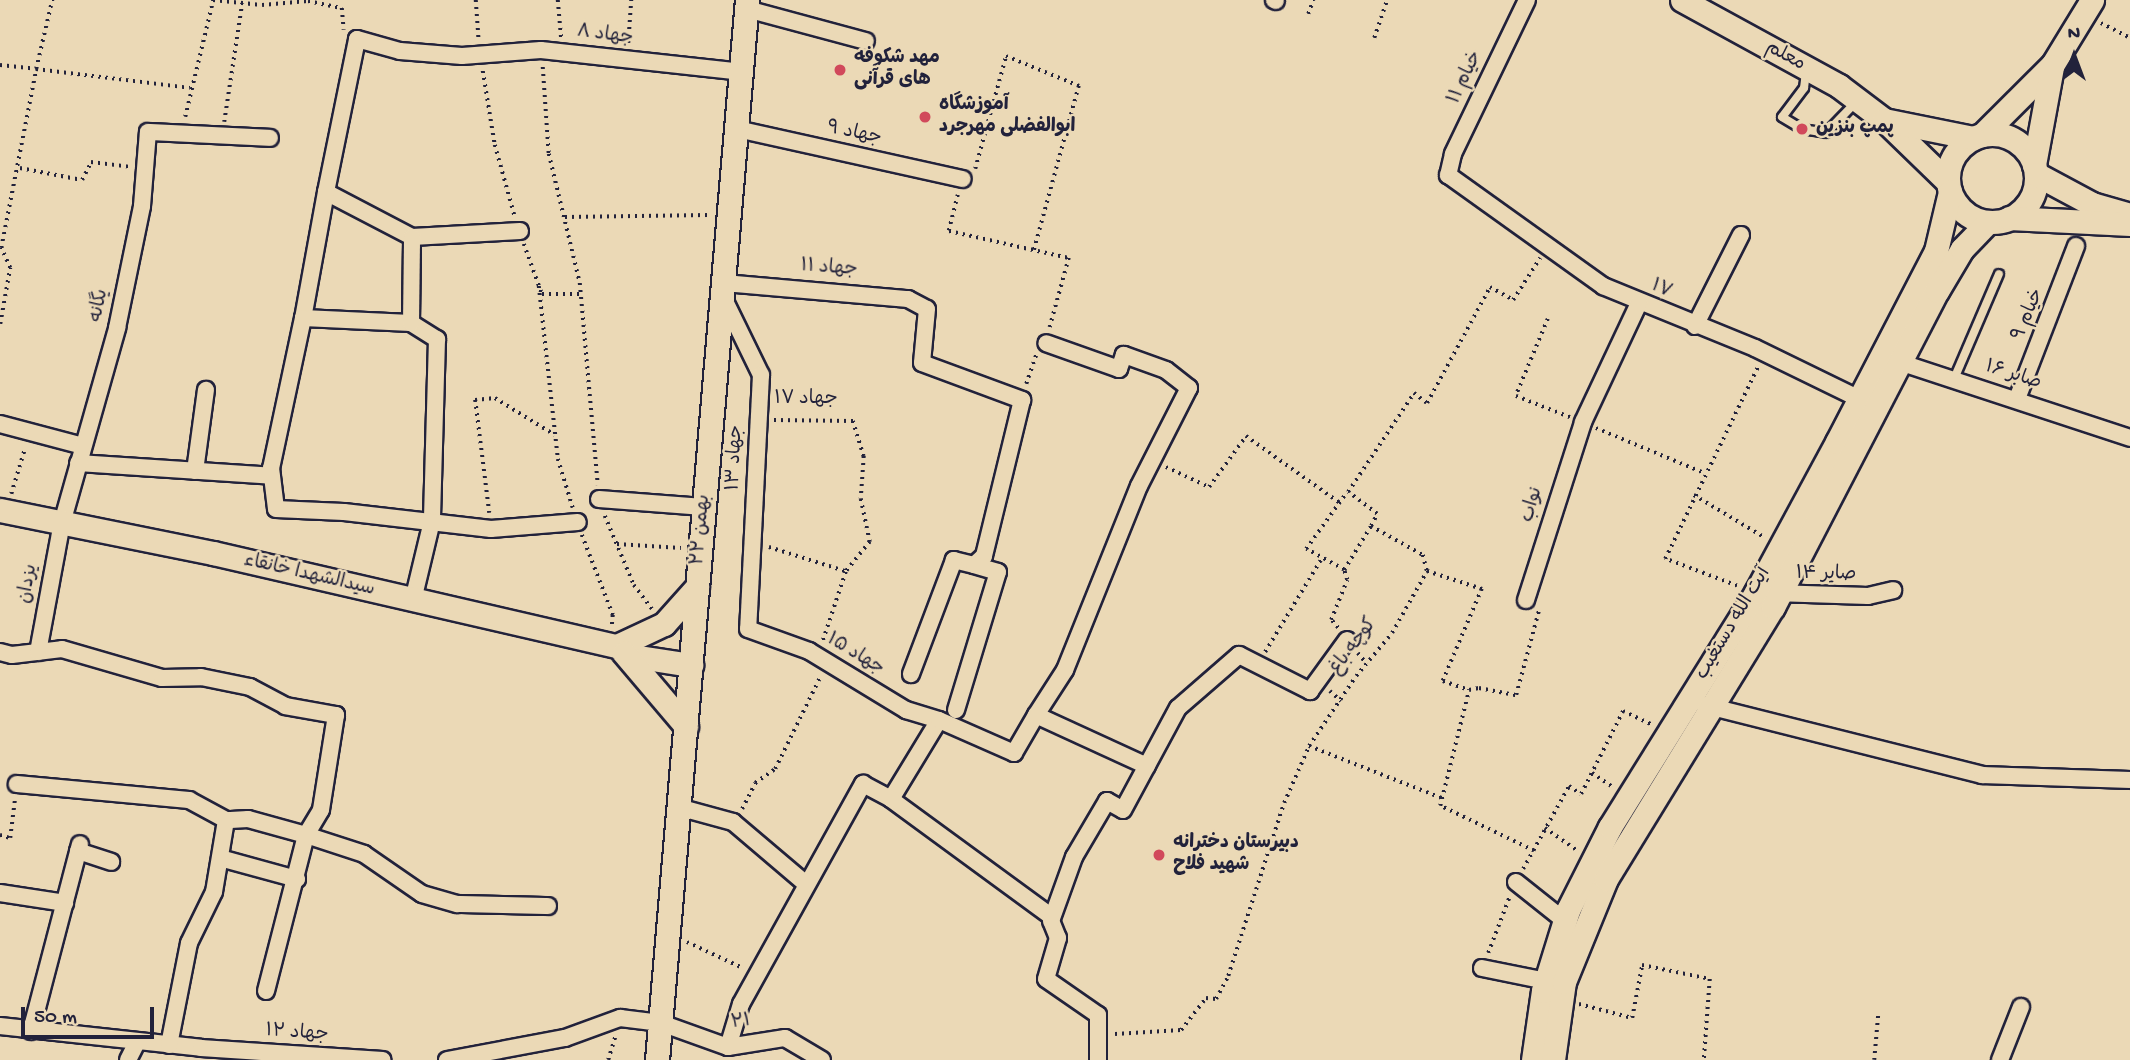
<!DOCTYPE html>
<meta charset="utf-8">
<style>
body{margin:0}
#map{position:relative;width:2130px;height:1060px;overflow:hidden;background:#ebd9b6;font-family:"Gochi Hand","Playpen Sans Arabic",sans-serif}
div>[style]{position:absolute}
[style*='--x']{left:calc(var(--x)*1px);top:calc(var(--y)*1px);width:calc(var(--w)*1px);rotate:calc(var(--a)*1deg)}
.path>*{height:3.5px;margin-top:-1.75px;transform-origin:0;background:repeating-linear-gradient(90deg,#22223b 0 2px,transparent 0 7px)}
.roads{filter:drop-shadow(2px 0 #22223b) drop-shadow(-2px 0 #22223b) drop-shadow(0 2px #22223b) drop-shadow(0 -2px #22223b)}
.lane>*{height:8px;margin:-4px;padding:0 4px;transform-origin:4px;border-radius:4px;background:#ebd9b6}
.street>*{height:16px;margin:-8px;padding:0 8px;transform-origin:8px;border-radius:8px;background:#ebd9b6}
.secondary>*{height:23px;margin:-11.5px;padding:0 11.5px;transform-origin:11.5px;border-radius:11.5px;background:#ebd9b6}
.secondary>.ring{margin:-11.5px;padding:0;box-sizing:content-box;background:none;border:23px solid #ebd9b6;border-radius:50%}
.dots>*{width:19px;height:19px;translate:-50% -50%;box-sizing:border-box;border:4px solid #ebd9b6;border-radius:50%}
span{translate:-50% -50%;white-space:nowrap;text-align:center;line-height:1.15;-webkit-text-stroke:5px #ebd9b6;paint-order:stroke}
.street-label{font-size:19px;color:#22223b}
.poi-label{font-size:19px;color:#22223b;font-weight:700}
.left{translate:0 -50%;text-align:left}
.north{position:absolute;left:2039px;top:21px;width:70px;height:70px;-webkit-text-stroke:5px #ebd9b6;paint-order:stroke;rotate:0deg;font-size:19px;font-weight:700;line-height:28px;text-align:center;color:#22223b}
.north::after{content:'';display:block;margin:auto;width:24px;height:32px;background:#22223b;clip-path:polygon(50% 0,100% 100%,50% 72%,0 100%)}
.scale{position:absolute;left:21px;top:1007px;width:133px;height:32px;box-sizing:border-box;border:4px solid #22223b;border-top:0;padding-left:9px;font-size:21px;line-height:24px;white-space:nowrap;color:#22223b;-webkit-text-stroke:5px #ebd9b6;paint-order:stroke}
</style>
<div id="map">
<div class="path">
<i style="--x:213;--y:0;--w:49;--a:5.8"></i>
<i style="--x:262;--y:5;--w:46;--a:-5"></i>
<i style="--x:308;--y:1;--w:35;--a:12"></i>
<i style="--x:342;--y:8;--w:22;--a:85"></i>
<i style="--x:476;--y:0;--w:39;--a:86"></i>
<i style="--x:558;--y:0;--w:38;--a:85"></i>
<i style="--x:1308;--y:14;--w:15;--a:-70"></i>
<i style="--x:2101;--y:23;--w:33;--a:27"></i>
<i style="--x:1374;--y:38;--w:40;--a:-71.1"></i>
<i style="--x:628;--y:43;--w:43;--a:-86"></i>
<i style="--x:0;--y:65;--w:36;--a:6"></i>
<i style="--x:36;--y:69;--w:71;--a:-76.9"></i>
<i style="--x:543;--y:67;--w:87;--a:86.1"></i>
<i style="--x:549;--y:154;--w:133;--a:76.5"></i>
<i style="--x:580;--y:283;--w:203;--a:84.9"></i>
<i style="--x:483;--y:71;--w:75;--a:80.8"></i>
<i style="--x:495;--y:145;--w:75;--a:74.5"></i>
<i style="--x:185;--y:117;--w:120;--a:-76.5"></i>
<i style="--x:224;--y:122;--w:120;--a:-81.4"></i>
<i style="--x:20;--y:168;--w:63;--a:11"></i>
<i style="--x:82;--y:180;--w:20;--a:-63"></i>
<i style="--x:91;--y:162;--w:38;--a:7"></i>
<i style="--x:975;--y:169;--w:117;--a:-74.7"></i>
<i style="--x:1006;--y:56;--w:79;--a:22.3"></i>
<i style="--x:1079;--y:86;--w:170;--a:105.3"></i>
<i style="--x:958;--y:195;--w:37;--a:104"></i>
<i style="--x:949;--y:231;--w:123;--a:12.7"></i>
<i style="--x:1069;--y:258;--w:72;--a:105.4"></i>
<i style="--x:565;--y:217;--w:144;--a:-0.8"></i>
<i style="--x:524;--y:244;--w:53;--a:70.2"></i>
<i style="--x:542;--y:294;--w:39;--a:0"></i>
<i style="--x:539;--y:286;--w:174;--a:83.7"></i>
<i style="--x:558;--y:459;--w:51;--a:73"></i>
<i style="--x:1548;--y:319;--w:83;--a:112.6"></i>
<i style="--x:1516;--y:396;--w:58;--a:21.3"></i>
<i style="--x:0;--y:324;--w:57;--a:-79.9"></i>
<i style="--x:10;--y:268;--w:22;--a:-114"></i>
<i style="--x:1;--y:248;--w:182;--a:-78.9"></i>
<i style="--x:36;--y:69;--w:155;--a:7"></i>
<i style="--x:1026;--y:384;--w:31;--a:-71"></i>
<i style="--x:774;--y:420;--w:79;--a:0.7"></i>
<i style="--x:853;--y:421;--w:37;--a:73"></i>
<i style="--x:864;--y:456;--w:43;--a:94"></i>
<i style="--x:861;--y:499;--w:44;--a:78.2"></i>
<i style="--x:870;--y:542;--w:38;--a:129"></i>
<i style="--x:846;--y:572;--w:73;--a:108.4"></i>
<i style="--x:1596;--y:428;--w:117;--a:22.6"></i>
<i style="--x:1166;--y:467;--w:47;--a:24.9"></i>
<i style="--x:1209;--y:487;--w:63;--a:-54"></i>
<i style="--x:1246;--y:436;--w:115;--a:35.5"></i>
<i style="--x:11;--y:494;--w:48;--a:-73.1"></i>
<i style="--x:1694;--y:495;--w:82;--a:31"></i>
<i style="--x:489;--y:513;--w:114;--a:-97.1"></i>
<i style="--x:475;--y:400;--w:20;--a:-6"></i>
<i style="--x:495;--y:398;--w:70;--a:31.7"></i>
<i style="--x:605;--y:516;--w:75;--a:67.2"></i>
<i style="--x:634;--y:585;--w:30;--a:53"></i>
<i style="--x:1371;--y:526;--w:13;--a:-63"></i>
<i style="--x:1377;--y:514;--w:36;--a:-143"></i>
<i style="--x:1348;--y:492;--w:119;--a:-56.3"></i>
<i style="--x:1414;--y:393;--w:16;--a:38"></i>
<i style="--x:1427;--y:403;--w:132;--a:-61.5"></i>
<i style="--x:1490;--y:287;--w:26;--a:29"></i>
<i style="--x:1513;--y:300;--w:50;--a:-57.3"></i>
<i style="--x:582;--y:535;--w:86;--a:68.8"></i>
<i style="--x:613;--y:615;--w:12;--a:95"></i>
<i style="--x:617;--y:544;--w:64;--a:3.6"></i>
<i style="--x:769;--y:547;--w:80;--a:17.5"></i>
<i style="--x:1344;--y:570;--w:43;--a:-151.1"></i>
<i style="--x:1306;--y:549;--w:70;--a:-54.3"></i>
<i style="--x:1427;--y:571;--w:58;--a:18.1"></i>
<i style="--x:1482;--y:589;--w:100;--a:113"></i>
<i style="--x:1443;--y:681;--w:28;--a:19"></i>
<i style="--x:1737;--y:586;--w:77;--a:-159.4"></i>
<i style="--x:1665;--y:559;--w:213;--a:-64.2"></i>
<i style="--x:1338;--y:628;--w:11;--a:-131"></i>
<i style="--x:1331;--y:620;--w:43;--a:-68.2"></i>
<i style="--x:1347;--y:580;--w:10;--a:-107"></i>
<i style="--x:1344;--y:570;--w:52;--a:-58.5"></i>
<i style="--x:1371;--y:526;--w:60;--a:29.1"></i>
<i style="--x:1423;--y:555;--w:16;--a:76"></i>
<i style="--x:1265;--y:652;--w:110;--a:-58.8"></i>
<i style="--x:1358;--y:653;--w:14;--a:51"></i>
<i style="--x:1330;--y:691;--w:15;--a:42"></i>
<i style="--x:1309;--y:746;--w:143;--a:21.4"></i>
<i style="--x:1592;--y:773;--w:25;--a:34"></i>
<i style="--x:742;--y:809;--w:29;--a:-63"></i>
<i style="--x:755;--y:783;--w:24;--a:-35"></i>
<i style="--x:775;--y:769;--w:102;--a:-63.9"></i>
<i style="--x:1545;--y:828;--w:40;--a:34.9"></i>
<i style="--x:0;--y:835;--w:10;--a:17"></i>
<i style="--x:10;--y:838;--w:38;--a:-83"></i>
<i style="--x:1534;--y:851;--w:104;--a:-154.4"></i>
<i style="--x:1440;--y:806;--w:120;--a:-76"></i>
<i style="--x:1469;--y:690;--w:10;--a:-11"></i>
<i style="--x:1479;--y:688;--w:38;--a:11"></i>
<i style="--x:1516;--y:695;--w:88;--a:-74.9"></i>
<i style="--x:1523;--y:869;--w:95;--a:-61"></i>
<i style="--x:1569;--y:786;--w:14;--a:34"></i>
<i style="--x:1581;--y:794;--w:93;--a:-63.2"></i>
<i style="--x:1623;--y:711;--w:31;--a:25"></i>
<i style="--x:687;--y:942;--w:62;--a:24.9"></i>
<i style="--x:1488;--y:953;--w:59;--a:-69.1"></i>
<i style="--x:1579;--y:1004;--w:55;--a:14.8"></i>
<i style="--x:1632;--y:1018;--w:54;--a:-79.3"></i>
<i style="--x:1642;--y:965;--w:69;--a:11.6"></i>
<i style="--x:1710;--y:979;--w:81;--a:94.2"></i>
<i style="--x:1115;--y:1034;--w:66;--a:-3.5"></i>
<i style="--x:1181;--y:1030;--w:41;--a:-52"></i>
<i style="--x:1206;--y:998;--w:10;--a:6"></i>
<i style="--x:1216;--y:999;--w:26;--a:-62"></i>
<i style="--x:1228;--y:976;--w:182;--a:-72.1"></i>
<i style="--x:1284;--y:803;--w:62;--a:-66.3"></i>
<i style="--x:1309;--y:746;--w:84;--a:-56.1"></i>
<i style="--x:1356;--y:676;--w:56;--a:-50.1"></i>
<i style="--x:1392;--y:633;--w:71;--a:-60.6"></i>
<i style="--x:608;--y:1060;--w:24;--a:-73"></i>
<i style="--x:1874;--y:1060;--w:46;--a:-85"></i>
</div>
<div class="roads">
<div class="lane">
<i style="--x:1806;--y:72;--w:16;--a:97"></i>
<i style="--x:1804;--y:88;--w:36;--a:127"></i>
<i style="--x:1782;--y:117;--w:23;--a:31"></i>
<i style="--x:1802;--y:129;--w:24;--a:9"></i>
<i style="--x:1826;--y:133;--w:45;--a:-45.9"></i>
<i style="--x:1954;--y:379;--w:114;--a:-66.8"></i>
</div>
<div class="street">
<i style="--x:1274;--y:0;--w:2;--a:27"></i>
<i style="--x:1527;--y:0;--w:171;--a:115.7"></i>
<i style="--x:1453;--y:154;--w:22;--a:103"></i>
<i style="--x:1448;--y:175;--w:191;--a:35.6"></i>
<i style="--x:1603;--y:286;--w:164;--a:22.2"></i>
<i style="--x:1755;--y:348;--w:126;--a:26"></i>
<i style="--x:747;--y:9;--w:123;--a:15.1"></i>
<i style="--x:737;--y:129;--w:231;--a:12.5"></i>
<i style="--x:326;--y:192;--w:128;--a:100.3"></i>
<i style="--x:303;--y:318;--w:108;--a:2.7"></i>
<i style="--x:411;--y:323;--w:31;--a:32"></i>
<i style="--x:437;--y:339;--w:182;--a:91.6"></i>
<i style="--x:432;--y:521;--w:81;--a:103.5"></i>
<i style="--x:520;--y:231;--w:108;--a:176.8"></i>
<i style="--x:412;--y:237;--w:97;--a:-152.4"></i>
<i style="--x:326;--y:192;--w:156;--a:-78.5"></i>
<i style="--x:357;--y:39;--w:45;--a:15.6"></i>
<i style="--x:400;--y:51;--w:62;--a:4.6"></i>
<i style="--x:462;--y:56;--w:79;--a:-4.3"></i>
<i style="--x:541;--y:50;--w:203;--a:6.2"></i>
<i style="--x:724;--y:283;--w:185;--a:5"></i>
<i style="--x:908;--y:299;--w:21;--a:28"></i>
<i style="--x:927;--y:309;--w:54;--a:95.3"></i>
<i style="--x:922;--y:363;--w:107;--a:20.3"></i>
<i style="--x:1022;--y:400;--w:161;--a:103.7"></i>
<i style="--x:984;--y:556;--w:13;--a:138"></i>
<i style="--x:974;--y:565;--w:21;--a:-166"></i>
<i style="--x:954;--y:560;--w:122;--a:110.7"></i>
<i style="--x:723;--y:297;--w:87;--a:64"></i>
<i style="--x:761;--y:375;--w:254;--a:92.9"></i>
<i style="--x:748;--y:629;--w:65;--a:19.8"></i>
<i style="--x:809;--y:651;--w:114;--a:31.3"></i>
<i style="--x:906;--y:710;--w:34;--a:17"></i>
<i style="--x:303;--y:318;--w:153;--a:102"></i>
<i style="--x:271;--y:468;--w:41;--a:83"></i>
<i style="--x:276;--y:509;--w:68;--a:2.5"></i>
<i style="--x:344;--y:512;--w:148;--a:6.6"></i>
<i style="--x:491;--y:529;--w:87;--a:-4.6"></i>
<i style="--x:411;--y:323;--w:86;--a:-89.3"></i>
<i style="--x:1695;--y:326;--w:102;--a:-63.2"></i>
<i style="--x:1890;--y:359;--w:253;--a:18.2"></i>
<i style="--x:2017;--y:399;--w:164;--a:-68.9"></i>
<i style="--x:0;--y:424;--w:86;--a:14.8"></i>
<i style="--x:78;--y:463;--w:194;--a:3.8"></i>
<i style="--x:195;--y:471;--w:82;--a:-82.3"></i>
<i style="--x:599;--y:499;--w:105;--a:4.4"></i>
<i style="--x:1774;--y:593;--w:94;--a:1.8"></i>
<i style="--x:1868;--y:596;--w:26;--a:-13"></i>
<i style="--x:1526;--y:600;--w:187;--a:-72.2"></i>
<i style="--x:1583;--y:422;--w:132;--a:-64.8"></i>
<i style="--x:0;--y:652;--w:12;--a:14"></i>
<i style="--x:12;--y:655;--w:50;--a:-6.8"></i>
<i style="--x:62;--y:649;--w:104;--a:16.2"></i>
<i style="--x:162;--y:678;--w:39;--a:-1"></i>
<i style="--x:201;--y:677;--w:50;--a:11.5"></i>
<i style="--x:250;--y:687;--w:40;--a:28"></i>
<i style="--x:285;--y:706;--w:52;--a:10"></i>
<i style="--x:336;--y:715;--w:96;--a:99"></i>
<i style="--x:321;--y:810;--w:29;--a:121"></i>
<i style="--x:306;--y:835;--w:60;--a:-164.6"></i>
<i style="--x:248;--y:819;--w:22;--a:177"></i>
<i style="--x:226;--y:820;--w:42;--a:-151.6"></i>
<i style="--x:189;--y:800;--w:173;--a:-174.7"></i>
<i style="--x:38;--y:652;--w:131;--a:-79.5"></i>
<i style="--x:62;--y:523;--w:203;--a:-74.2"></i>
<i style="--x:117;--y:328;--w:125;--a:-78.4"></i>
<i style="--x:142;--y:206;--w:74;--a:-85.4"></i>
<i style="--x:148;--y:132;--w:122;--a:2.8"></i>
<i style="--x:1704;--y:705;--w:287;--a:14.1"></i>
<i style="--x:1982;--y:775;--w:148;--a:1.9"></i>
<i style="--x:956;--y:710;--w:144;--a:-73.1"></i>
<i style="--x:998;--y:572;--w:25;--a:-164"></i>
<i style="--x:1036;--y:715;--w:54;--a:-57.2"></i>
<i style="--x:1065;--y:670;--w:198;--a:-68.1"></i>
<i style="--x:1139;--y:486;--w:110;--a:-63"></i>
<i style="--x:1189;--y:388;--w:29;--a:-142"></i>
<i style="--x:1166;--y:370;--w:45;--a:-160.3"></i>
<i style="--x:1124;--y:355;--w:15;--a:110"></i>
<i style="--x:1119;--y:369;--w:77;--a:-160.4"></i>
<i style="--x:678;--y:807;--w:57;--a:15.3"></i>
<i style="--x:733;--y:822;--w:94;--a:40.3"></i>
<i style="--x:78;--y:851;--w:35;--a:18"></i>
<i style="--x:220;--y:858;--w:80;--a:15.3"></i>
<i style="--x:1516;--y:882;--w:63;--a:38.5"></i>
<i style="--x:0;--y:893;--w:66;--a:8.7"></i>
<i style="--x:1052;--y:917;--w:200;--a:-143.8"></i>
<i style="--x:891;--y:799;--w:92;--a:-58.7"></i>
<i style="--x:939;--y:720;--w:82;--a:23.7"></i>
<i style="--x:1014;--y:753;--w:44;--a:-59.9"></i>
<i style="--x:1036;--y:715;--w:122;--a:24.7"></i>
<i style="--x:1482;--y:968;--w:65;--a:11.5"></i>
<i style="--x:266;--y:991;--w:161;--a:-75.6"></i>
<i style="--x:306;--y:835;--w:61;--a:18.1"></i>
<i style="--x:364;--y:854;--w:70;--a:34.6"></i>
<i style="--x:422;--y:894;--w:37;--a:16"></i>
<i style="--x:458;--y:904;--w:90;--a:1.3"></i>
<i style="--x:0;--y:1026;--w:202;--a:6.2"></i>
<i style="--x:201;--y:1048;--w:182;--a:3.8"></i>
<i style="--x:31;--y:1031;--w:193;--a:-75.3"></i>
<i style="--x:169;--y:1045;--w:104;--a:-78.9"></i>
<i style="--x:189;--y:943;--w:57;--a:-63.9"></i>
<i style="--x:214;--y:892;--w:73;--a:-80.5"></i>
<i style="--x:728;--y:1047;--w:45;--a:-73.2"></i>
<i style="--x:741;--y:1004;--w:252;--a:-61"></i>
<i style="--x:863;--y:784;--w:32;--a:28"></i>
<i style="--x:128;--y:1060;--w:20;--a:-63"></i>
<i style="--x:447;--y:1060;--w:120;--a:-10.6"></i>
<i style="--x:565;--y:1038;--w:59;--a:-20"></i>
<i style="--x:620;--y:1018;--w:41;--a:7"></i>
<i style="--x:661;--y:1023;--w:71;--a:19.7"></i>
<i style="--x:728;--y:1047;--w:58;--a:-9"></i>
<i style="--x:785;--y:1038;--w:43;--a:30.7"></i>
<i style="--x:1098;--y:1060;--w:45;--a:-90"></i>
<i style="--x:1098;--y:1015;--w:63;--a:-145.3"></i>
<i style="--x:1046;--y:979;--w:43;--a:-73.7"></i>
<i style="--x:1058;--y:938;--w:18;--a:-112"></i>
<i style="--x:1051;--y:921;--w:68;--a:-70.2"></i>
<i style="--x:1074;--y:857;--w:65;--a:-59.5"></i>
<i style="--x:1107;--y:801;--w:18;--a:29"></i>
<i style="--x:1123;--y:810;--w:116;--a:-61.7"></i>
<i style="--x:1178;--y:708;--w:81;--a:-41"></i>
<i style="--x:1239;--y:655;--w:80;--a:26.9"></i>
<i style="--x:1310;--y:691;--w:63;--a:-54"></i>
<i style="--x:2000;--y:1060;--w:57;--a:-68.4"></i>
</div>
<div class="secondary">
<i style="--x:1682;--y:0;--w:179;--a:28.7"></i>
<i style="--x:1839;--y:86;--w:56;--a:37.1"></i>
<i class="ring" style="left:1948px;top:134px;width:65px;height:65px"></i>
<i style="--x:1982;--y:135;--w:100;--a:-45"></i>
<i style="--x:2053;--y:64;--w:75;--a:-58.6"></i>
<i style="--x:2034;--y:165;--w:100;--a:-79.6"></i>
<i style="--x:2036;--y:174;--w:64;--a:28.2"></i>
<i style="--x:2092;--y:204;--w:40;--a:16"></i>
<i style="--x:1948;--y:182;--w:89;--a:-135.9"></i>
<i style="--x:1884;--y:120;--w:91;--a:11.4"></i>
<i style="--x:2009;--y:218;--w:121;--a:2.8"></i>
<i style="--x:0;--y:510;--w:217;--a:11.4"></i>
<i style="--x:213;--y:553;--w:415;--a:13"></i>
<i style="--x:617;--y:646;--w:25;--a:27"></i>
<i style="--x:639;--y:657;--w:53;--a:8.7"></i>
<i style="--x:617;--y:646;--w:52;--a:-25.1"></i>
<i style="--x:664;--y:624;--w:50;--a:-48.3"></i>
<i style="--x:624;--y:653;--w:96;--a:49.7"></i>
<i style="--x:657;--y:1060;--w:1064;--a:-85.15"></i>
<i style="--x:1533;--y:1060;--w:70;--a:-81.8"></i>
<i style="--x:1543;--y:991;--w:85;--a:-72.8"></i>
<i style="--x:1568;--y:910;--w:93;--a:-63.2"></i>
<i style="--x:1610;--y:827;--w:277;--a:-58.1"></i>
<i style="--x:1756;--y:592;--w:170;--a:-61.6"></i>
<i style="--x:1837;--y:442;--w:215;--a:-62.6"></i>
<i style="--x:1936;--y:251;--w:61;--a:-76.7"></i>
<i style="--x:1553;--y:1060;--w:79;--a:-82"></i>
<i style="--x:1564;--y:982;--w:111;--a:-67.8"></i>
<i style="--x:1606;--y:879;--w:319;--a:-58.5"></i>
<i style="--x:1773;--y:607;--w:356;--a:-62.6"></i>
<i style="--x:1937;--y:291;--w:49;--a:-59.2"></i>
<i style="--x:1962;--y:249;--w:37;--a:-46"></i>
</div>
</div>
<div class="dots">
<i style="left:840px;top:70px;background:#d1495b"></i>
<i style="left:925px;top:117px;background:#d1495b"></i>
<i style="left:1802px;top:129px;background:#d1495b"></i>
<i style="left:1159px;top:855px;background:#d1495b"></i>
</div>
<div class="street-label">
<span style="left:605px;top:36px;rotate:7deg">جهاد ۸</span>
<span style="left:1785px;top:57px;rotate:29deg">معلم</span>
<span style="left:1466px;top:78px;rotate:-65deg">خیام ۱۱</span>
<span style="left:854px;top:134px;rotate:12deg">جهاد ۹</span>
<span style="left:829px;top:269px;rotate:4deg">جهاد ۱۱</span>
<span style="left:1661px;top:290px;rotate:24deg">۱۷</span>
<span style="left:100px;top:306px;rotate:-78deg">یگانه</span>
<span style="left:2029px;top:315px;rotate:-67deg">خیام ۹</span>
<span style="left:2013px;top:376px;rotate:18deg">صابر ۱۶</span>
<span style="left:806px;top:400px">جهاد ۱۷</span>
<span style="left:736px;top:458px;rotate:-87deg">جهاد ۱۳</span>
<span style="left:1533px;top:505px;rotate:-74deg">نواب</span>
<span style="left:702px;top:530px;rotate:-85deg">۲۲ بهمن</span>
<span style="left:1826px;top:575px;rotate:1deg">صایر ۱۴</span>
<span style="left:309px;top:576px;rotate:13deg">سیدالشهدا خانقاء</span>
<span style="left:29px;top:584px;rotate:-80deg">یزدان</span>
<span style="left:1734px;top:624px;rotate:-59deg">آیت الله دستغیب</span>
<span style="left:1354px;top:647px;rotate:-53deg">کوچه باغ</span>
<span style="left:855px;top:655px;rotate:31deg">جهاد ۱۵</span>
<span style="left:741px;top:1023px;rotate:-7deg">۲۱</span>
<span style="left:297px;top:1034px;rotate:4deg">جهاد ۱۲</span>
</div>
<div class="poi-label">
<span class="left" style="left:854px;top:70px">مهد شکوفه<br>های قرآنی</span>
<span class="left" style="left:939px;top:117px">آموزشگاه<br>ابوالفضلی مهرجرد</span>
<span class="left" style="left:1816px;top:129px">پمپ بنزین</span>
<span class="left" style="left:1173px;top:855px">دبیرستان دخترانه<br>شهید فلاح</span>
</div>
<div class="north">N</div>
<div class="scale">50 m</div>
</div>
